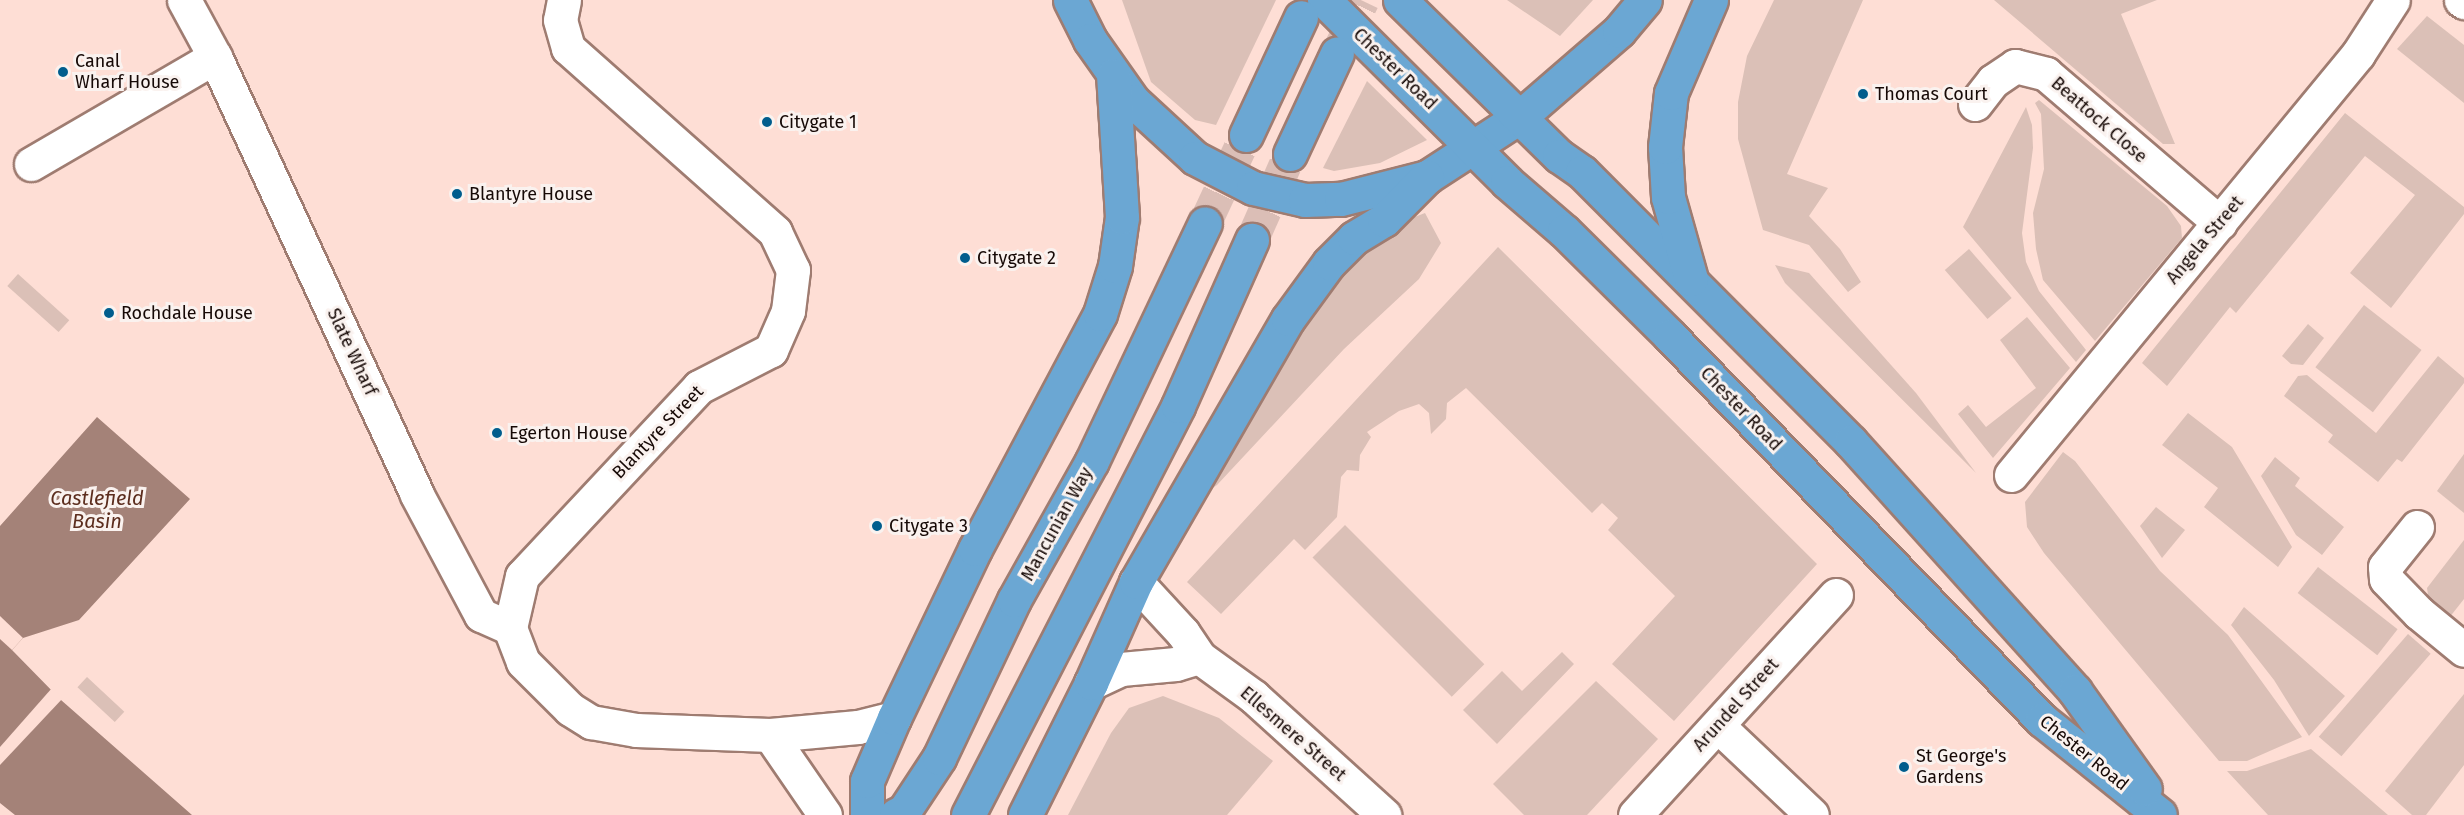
<!DOCTYPE html>
<style>
body{margin:0}
#map{position:relative;width:2464px;height:815px;overflow:hidden;background:#feded5;font-family:"Fira Sans",sans-serif}
div>[style]{position:absolute}
[style*='--x']{left:calc(var(--x)*1px);top:calc(var(--y)*1px);width:calc(var(--w)*1px);rotate:calc(var(--a)*1deg)}
.green>*{inset:0;background:#dbc0b7;transform-origin:0 0}
.water>*{inset:0;background:#a48278}
.pier>*{inset:0;background:#feded5}
.highway-tunnel>*{height:33px;margin-top:-16.5px;transform-origin:0;background:repeating-linear-gradient(90deg,#dbbeb6 0 33px,transparent 0 49px)}
.roads{filter:drop-shadow(2px 0 #9f7c71) drop-shadow(-2px 0 #9f7c71) drop-shadow(0 2px #9f7c71) drop-shadow(0 -2px #9f7c71)}
.street>*{height:33px;margin:-16.5px;padding:0 16.5px;transform-origin:16.5px;border-radius:16.5px;background:#fff}
.highway>*{height:33px;margin:-16.5px;padding:0 16.5px;transform-origin:16.5px;border-radius:16.5px;background:#6ba7d3}
.dots>*{width:16px;height:16px;translate:-50% -50%;box-sizing:border-box;border:3px solid #faf2ef;border-radius:50%}
span{translate:-50% -50%;white-space:nowrap;text-align:center;line-height:1.15;-webkit-text-stroke:6px #faf2ef;paint-order:stroke}
.poi-label{font-size:18px;color:#160906}
.left{translate:0 -50%;text-align:left}
.street-label{font-size:18px;color:#160906}
.water-label{font-size:20px;color:#5c2d1e;font-style:italic}
</style>
<div id="map">
<div class="green">
<i style="clip-path:polygon(1122px 0,1276px 0,1216px 125px,1195px 120px,1151px 82px)"></i>
<i style="clip-path:polygon(1507px 0,1593px 0,1560px 36px)"></i>
<i style="clip-path:polygon(1774px 0,1863px 0,1787px 174px,1828px 188px,1809px 216px,1840px 249px,1861px 282px,1848px 292px,1809px 245px,1763px 230px,1738px 139px,1738px 102px,1747px 56px)"></i>
<i style="clip-path:polygon(1994px 0,2157px 0,2121px 14px,2175px 144px,2163px 144px)"></i>
<i style="clip-path:polygon(2427px 16px,2464px 45px,2464px 103px,2397px 49px)"></i>
<i style="clip-path:polygon(1367px 81px,1427px 140px,1380px 163px,1334px 171px,1323px 168px)"></i>
<i style="clip-path:polygon(2039px 100px,2167px 206px,2181px 226px,2182px 238px,2095px 341px,2043px 280px,2036px 249px,2033px 213px,2044px 169px,2041px 114px,2035px 103px)"></i>
<i style="clip-path:polygon(2026px 107px,2032px 125px,2033px 148px,2022px 233px,2026px 262px,2039px 291px,2086px 350px,2076px 362px,1963px 227px)"></i>
<i style="clip-path:polygon(2345px 113px,2464px 207px,2464px 214px,2391px 308px,2350px 273px,2415px 195px,2365px 156px,2236px 313px,2230px 307px,2167px 386px,2142px 363px)"></i>
<i style="clip-path:polygon(1425px 213px,1441px 243px,1419px 279px,1344px 349px,1217px 485px,1191px 503px,1306px 313px,1352px 258px,1399px 223px)"></i>
<i style="clip-path:polygon(1498px 247px,1817px 564px,1674px 721px,1612px 664px,1675px 596px,1608px 530px,1618px 518px,1602px 503px,1592px 513px,1466px 388px,1447px 403px,1446px 419px,1431px 434px,1429px 413px,1419px 404px,1399px 411px,1367px 432px,1371px 437px,1360px 455px,1359px 471px,1347px 470px,1341px 477px,1337px 517px,1305px 550px,1294px 539px,1221px 614px,1187px 582px)"></i>
<i style="left:1969px;top:249px;width:65px;height:32px;rotate:49deg"></i>
<i style="clip-path:polygon(1775px 265px,1809px 273px,1916px 393px,1976px 473px,1785px 283px)"></i>
<i style="left:18px;top:274px;width:69px;height:16px;rotate:42deg"></i>
<i style="left:2364px;top:305px;width:73px;height:79px;rotate:38deg"></i>
<i style="clip-path:polygon(2027px 317px,2070px 368px,1993px 458px,1958px 414px,1968px 405px,1986px 427px,2036px 388px,2000px 340px)"></i>
<i style="clip-path:polygon(2308px 324px,2324px 338px,2303px 365px,2291px 364px,2282px 356px)"></i>
<i style="clip-path:polygon(2438px 356px,2464px 378px,2464px 383px,2402px 462px,2397px 459px,2378px 482px,2328px 442px,2333px 435px,2284px 396px,2298px 376px,2307px 375px,2376px 433px)"></i>
<i style="clip-path:polygon(2188px 413px,2232px 447px,2292px 547px,2278px 567px,2204px 507px,2218px 488px,2162px 445px)"></i>
<i style="clip-path:polygon(2063px 452px,2075px 461px,2160px 571px,2228px 635px,2302px 737px,2247px 761px,2219px 761px,2044px 553px,2027px 527px,2025px 502px)"></i>
<i style="clip-path:polygon(2464px 454px,2464px 513px,2437px 491px)"></i>
<i style="clip-path:polygon(2275px 457px,2300px 478px,2295px 486px,2344px 527px,2322px 555px,2296px 535px,2261px 476px)"></i>
<i style="clip-path:polygon(2156px 507px,2185px 530px,2162px 558px,2140px 526px)"></i>
<i style="left:1345px;top:525px;width:197px;height:46px;rotate:45deg"></i>
<i style="clip-path:polygon(2464px 540px,2464px 599px,2449px 618px,2429px 601px,2427px 588px)"></i>
<i style="left:2318px;top:567px;width:101px;height:33px;rotate:38deg"></i>
<i style="clip-path:polygon(2244px 607px,2345px 696px,2309px 736px,2274px 680px,2231px 625px)"></i>
<i style="left:2408px;top:634px;width:30px;height:136px;rotate:41deg"></i>
<i style="clip-path:polygon(1562px 652px,1574px 664px,1497px 744px,1463px 710px,1502px 671px,1522px 691px)"></i>
<i style="left:87px;top:677px;width:51px;height:14px;rotate:43deg"></i>
<i style="clip-path:polygon(1596px 681px,1658px 739px,1587px 815px,1524px 815px,1493px 784px)"></i>
<i style="clip-path:polygon(2464px 694px,2464px 765px,2426px 815px,2412px 815px,2385px 791px)"></i>
<i style="clip-path:polygon(1163px 696px,1219px 718px,1273px 761px,1227px 815px,1068px 815px,1111px 733px,1129px 708px)"></i>
<i style="clip-path:polygon(2311px 749px,2338px 772px,2388px 815px,2268px 815px,2227px 771px,2247px 771px)"></i>
</div>
<div class="water">
<i style="clip-path:polygon(97px 417px,190px 499px,79px 620px,23px 638px,12px 650px,61px 700px,192px 815px,15px 815px,0 803px,0 526px)"></i>
</div>
<div class="pier">
<i style="clip-path:polygon(0 616px,23px 638px,12px 650px,0 639px)"></i>
<i style="clip-path:polygon(52px 688px,63px 698px,0 765px,0 747px)"></i>
</div>
<div class="highway-tunnel">
<i style="--x:1339;--y:50;--w:55;--a:-64.4"></i>
<i style="--x:1205;--y:223;--w:97;--a:-65"></i>
<i style="--x:1252;--y:240;--w:94;--a:-66.2"></i>
</div>
<div class="roads">
<div class="street">
<i style="--x:184;--y:0;--w:65;--a:61.5"></i>
<i style="--x:215;--y:57;--w:480;--a:65.2"></i>
<i style="--x:416;--y:493;--w:138;--a:62"></i>
<i style="--x:481;--y:615;--w:32;--a:24"></i>
<i style="--x:564;--y:0;--w:20;--a:101"></i>
<i style="--x:560;--y:20;--w:29;--a:74"></i>
<i style="--x:568;--y:48;--w:277;--a:41.6"></i>
<i style="--x:775;--y:232;--w:42;--a:64.7"></i>
<i style="--x:793;--y:270;--w:41;--a:97"></i>
<i style="--x:788;--y:311;--w:43;--a:113.6"></i>
<i style="--x:771;--y:350;--w:81;--a:152.8"></i>
<i style="--x:699;--y:387;--w:259;--a:133.1"></i>
<i style="--x:522;--y:576;--w:53;--a:103"></i>
<i style="--x:510;--y:628;--w:36;--a:69"></i>
<i style="--x:523;--y:662;--w:66;--a:45"></i>
<i style="--x:570;--y:709;--w:25;--a:32"></i>
<i style="--x:591;--y:722;--w:46;--a:10.1"></i>
<i style="--x:636;--y:730;--w:134;--a:2.1"></i>
<i style="--x:770;--y:735;--w:88;--a:-5.2"></i>
<i style="--x:858;--y:727;--w:37;--a:-14"></i>
<i style="--x:2461;--y:0;--w:4;--a:34"></i>
<i style="--x:1975;--y:104;--w:29;--a:-52"></i>
<i style="--x:1993;--y:81;--w:27;--a:-34"></i>
<i style="--x:2015;--y:66;--w:32;--a:14"></i>
<i style="--x:2046;--y:74;--w:229;--a:40.6"></i>
<i style="--x:31;--y:164;--w:213;--a:-30.2"></i>
<i style="--x:2011;--y:475;--w:546;--a:-50.5"></i>
<i style="--x:2358;--y:54;--w:64;--a:-57.1"></i>
<i style="--x:2417;--y:527;--w:51;--a:128.7"></i>
<i style="--x:2385;--y:567;--w:12;--a:85"></i>
<i style="--x:2386;--y:579;--w:47;--a:45.9"></i>
<i style="--x:2419;--y:613;--w:58;--a:39.4"></i>
<i style="--x:1136;--y:582;--w:69;--a:47.3"></i>
<i style="--x:1183;--y:633;--w:29;--a:56"></i>
<i style="--x:1199;--y:657;--w:68;--a:36"></i>
<i style="--x:1254;--y:697;--w:176;--a:42.2"></i>
<i style="--x:1091;--y:683;--w:33;--a:-25"></i>
<i style="--x:1121;--y:669;--w:55;--a:-5.2"></i>
<i style="--x:1176;--y:664;--w:24;--a:-17"></i>
<i style="--x:1718;--y:726;--w:129;--a:43.4"></i>
<i style="--x:770;--y:735;--w:97;--a:55.5"></i>
<i style="--x:1635;--y:815;--w:298;--a:-47.6"></i>
</div>
<div class="highway">
<i style="--x:1070;--y:0;--w:45;--a:63.4"></i>
<i style="--x:1090;--y:40;--w:75;--a:54.8"></i>
<i style="--x:1133;--y:101;--w:84;--a:42.6"></i>
<i style="--x:1195;--y:158;--w:65;--a:27.3"></i>
<i style="--x:1253;--y:188;--w:53;--a:13"></i>
<i style="--x:1305;--y:200;--w:36;--a:-2"></i>
<i style="--x:1341;--y:199;--w:89;--a:-14.3"></i>
<i style="--x:1427;--y:177;--w:112;--a:-33"></i>
<i style="--x:1521;--y:116;--w:130;--a:-40.9"></i>
<i style="--x:1619;--y:31;--w:40;--a:-50"></i>
<i style="--x:1324;--y:0;--w:258;--a:44.8"></i>
<i style="--x:1507;--y:182;--w:75;--a:40.7"></i>
<i style="--x:1564;--y:231;--w:149;--a:44.7"></i>
<i style="--x:1670;--y:336;--w:535;--a:45.91"></i>
<i style="--x:2042;--y:720;--w:151;--a:38.8"></i>
<i style="--x:1400;--y:0;--w:223;--a:44.5"></i>
<i style="--x:1559;--y:156;--w:28;--a:35"></i>
<i style="--x:1582;--y:172;--w:381;--a:45.1"></i>
<i style="--x:1851;--y:442;--w:335;--a:48"></i>
<i style="--x:2075;--y:691;--w:120;--a:54.5"></i>
<i style="--x:1246;--y:135;--w:130;--a:-65"></i>
<i style="--x:1290;--y:154;--w:111;--a:-65"></i>
<i style="--x:1691;--y:279;--w:85;--a:-105.7"></i>
<i style="--x:1668;--y:197;--w:50;--a:-93.4"></i>
<i style="--x:1665;--y:147;--w:54;--a:-83.7"></i>
<i style="--x:1671;--y:93;--w:101;--a:-66.7"></i>
<i style="--x:867;--y:815;--w:34;--a:-90"></i>
<i style="--x:867;--y:781;--w:69;--a:-66.8"></i>
<i style="--x:894;--y:718;--w:187;--a:-64.4"></i>
<i style="--x:975;--y:549;--w:266;--a:-62"></i>
<i style="--x:1100;--y:314;--w:50;--a:-72.6"></i>
<i style="--x:1115;--y:266;--w:49;--a:-81.9"></i>
<i style="--x:1122;--y:217;--w:142;--a:-93.6"></i>
<i style="--x:896;--y:815;--w:9;--a:-27"></i>
<i style="--x:904;--y:811;--w:64;--a:-56.6"></i>
<i style="--x:939;--y:758;--w:175;--a:-64.6"></i>
<i style="--x:1014;--y:600;--w:159;--a:-60.7"></i>
<i style="--x:1092;--y:461;--w:263;--a:-64.6"></i>
<i style="--x:968;--y:815;--w:460;--a:-62.8"></i>
<i style="--x:1178;--y:406;--w:182;--a:-66"></i>
<i style="--x:1025;--y:815;--w:148;--a:-63.4"></i>
<i style="--x:1091;--y:683;--w:111;--a:-66"></i>
<i style="--x:1136;--y:582;--w:304;--a:-60"></i>
<i style="--x:1288;--y:319;--w:69;--a:-53.8"></i>
<i style="--x:1329;--y:263;--w:35;--a:-45"></i>
<i style="--x:1354;--y:238;--w:35;--a:-31"></i>
<i style="--x:1384;--y:220;--w:61;--a:-45"></i>
</div>
</div>
<div class="dots">
<i style="left:63px;top:72px;background:#005d8d"></i>
<i style="left:1863px;top:94px;background:#005d8d"></i>
<i style="left:767px;top:122px;background:#005d8d"></i>
<i style="left:457px;top:194px;background:#005d8d"></i>
<i style="left:965px;top:258px;background:#005d8d"></i>
<i style="left:109px;top:313px;background:#005d8d"></i>
<i style="left:497px;top:433px;background:#005d8d"></i>
<i style="left:877px;top:526px;background:#005d8d"></i>
<i style="left:1904px;top:767px;background:#005d8d"></i>
</div>
<div class="poi-label">
<span class="left" style="left:75px;top:72px">Canal<br>Wharf House</span>
<span class="left" style="left:1875px;top:94px">Thomas Court</span>
<span class="left" style="left:779px;top:122px">Citygate 1</span>
<span class="left" style="left:469px;top:194px">Blantyre House</span>
<span class="left" style="left:977px;top:258px">Citygate 2</span>
<span class="left" style="left:121px;top:313px">Rochdale House</span>
<span class="left" style="left:509px;top:433px">Egerton House</span>
<span class="left" style="left:889px;top:526px">Citygate 3</span>
<span class="left" style="left:1916px;top:767px">St George's<br>Gardens</span>
</div>
<div class="street-label">
<span style="left:1395px;top:69px;rotate:44deg">Chester Road</span>
<span style="left:2099px;top:120px;rotate:41deg">Beattock Close</span>
<span style="left:2205px;top:240px;rotate:-50deg">Angela Street</span>
<span style="left:352px;top:352px;rotate:65deg">Slate Wharf</span>
<span style="left:1741px;top:409px;rotate:46deg">Chester Road</span>
<span style="left:658px;top:432px;rotate:-46deg">Blantyre Street</span>
<span style="left:1057px;top:524px;rotate:-61deg">Mancunian Way</span>
<span style="left:1736px;top:705px;rotate:-48deg">Arundel Street</span>
<span style="left:1293px;top:734px;rotate:41deg">Ellesmere Street</span>
<span style="left:2084px;top:753px;rotate:39deg">Chester Road</span>
</div>
<div class="water-label">
<span style="left:97px;top:510px">Castlefield<br>Basin</span>
</div>
</div>
